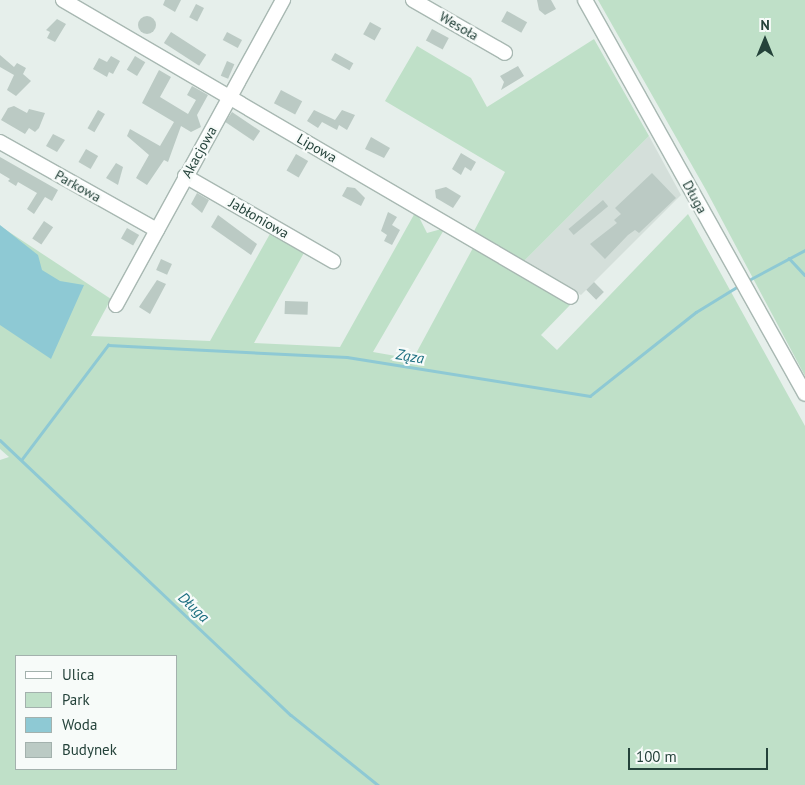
<!DOCTYPE html>
<meta charset="utf-8">
<style>
body{margin:0}
#map{position:relative;width:805px;height:785px;overflow:hidden;background:#e6efeb;font-family:"PT Sans",sans-serif}
div>[style]{position:absolute}
[style*='--x']{left:calc(var(--x)*1px);top:calc(var(--y)*1px);width:calc(var(--w)*1px);rotate:calc(var(--a)*1deg)}
.built>*{inset:0;background:#d4dfda}
.green>*{inset:0;background:#bfe0c8}
.water>*{inset:0;background:#8ec9d4}
.stream>*{height:2.5px;margin:-1.25px;padding:0 1.25px;transform-origin:1.25px;border-radius:1.25px;background:#8ec9d4}
.building>*{inset:0;background:#bbcac4;transform-origin:0 0}
.round{border-radius:50%}
.roads{filter:drop-shadow(1px 0 #a8b8b2) drop-shadow(-1px 0 #a8b8b2) drop-shadow(0 1px #a8b8b2) drop-shadow(0 -1px #a8b8b2)}
.minor>*{height:14px;margin:-7px;padding:0 7px;transform-origin:7px;border-radius:7px;background:#fff}
span{translate:-50% -50%;white-space:nowrap;text-align:center;line-height:1.15;-webkit-text-stroke:4.5px #f7fbf9;paint-order:stroke}
.street-label{font-size:14px;color:#24423a}
.water-label{font-size:15px;color:#1c6f80;font-style:italic}
.legend{position:absolute;left:15px;top:655px;width:162px;height:115px;box-sizing:border-box;background:#f7fbf9;border:1px solid #a3b1ad;margin:0;padding:6px 9px;list-style:none;font-size:15px;color:#24423a}
.legend li{display:flex;align-items:center;gap:10px;height:25px}
.legend b{width:25px;border:1px solid #a3b1ad}
.north{position:absolute;left:740px;top:15px;width:50px;height:50px;-webkit-text-stroke:4px #f7fbf9;paint-order:stroke;rotate:0deg;font-size:14px;font-weight:700;line-height:20px;text-align:center;color:#24423a}
.north::after{content:'';display:block;margin:auto;width:18px;height:22px;background:#24423a;clip-path:polygon(50% 0,100% 100%,50% 72%,0 100%)}
.scale{position:absolute;left:628px;top:748px;width:140px;height:22px;box-sizing:border-box;border:2px solid #24423a;border-top:0;padding-left:6px;font-size:15px;line-height:18px;white-space:nowrap;color:#24423a;-webkit-text-stroke:4px #f7fbf9;paint-order:stroke}
</style>
<div id="map">
<div class="built">
<i style="clip-path:polygon(649px 136px,681px 195px,581px 295px,523px 262px)"></i>
</div>
<div class="green">
<i style="clip-path:polygon(598px 0,805px 0,805px 376px,706px 190px)"></i>
<i style="clip-path:polygon(594px 39px,649px 136px,523px 262px,473px 233px,505px 172px,385px 101px,417px 46px,471px 78px,487px 107px)"></i>
<i style="clip-path:polygon(evenodd,416px 211px,427px 233px,445px 228px,373px 352px,413px 359px,474px 246px,572px 303px,541px 335px,557px 350px,688px 214px,805px 426px,805px 785px,0 785px,0 460px,9px 457px,0 449px,0 226px,111px 299px,91px 336px,210px 341px,271px 232px,305px 251px,254px 343px,340px 347px,416px 211px,16px 656px,176px 656px,176px 769px,16px 769px,16px 656px)"></i>
</div>
<div class="water">
<i style="clip-path:polygon(0 225px,38px 255px,42px 270px,60px 281px,84px 285px,51px 359px,0 325px)"></i>
</div>
<div class="stream">
<i style="--x:789;--y:258;--w:23;--a:47"></i>
<i style="--x:747;--y:281;--w:66;--a:-28.1"></i>
<i style="--x:0;--y:440;--w:400;--a:43.4"></i>
<i style="--x:291;--y:715;--w:112;--a:38.8"></i>
<i style="--x:22;--y:459;--w:143;--a:-53"></i>
<i style="--x:108;--y:345;--w:239;--a:2.9"></i>
<i style="--x:347;--y:357;--w:246;--a:9.1"></i>
<i style="--x:590;--y:396;--w:135;--a:-38.4"></i>
<i style="--x:696;--y:312;--w:52;--a:-31.5"></i>
</div>
<div class="building">
<i style="clip-path:polygon(165px 0,181px 0,175px 12px,163px 5px)"></i>
<i style="clip-path:polygon(537px 0,551px 0,556px 9px,545px 15px,539px 10px)"></i>
<i style="left:196px;top:4px;width:9px;height:15px;rotate:27deg"></i>
<i style="left:507px;top:11px;width:23px;height:12px;rotate:29deg"></i>
<i class="round" style="left:138px;top:16px;width:18px;height:18px"></i>
<i style="clip-path:polygon(57px 19px,66px 24px,55px 42px,47px 38px,50px 32px,46px 30px)"></i>
<i style="left:370px;top:22px;width:13px;height:14px;rotate:29deg"></i>
<i style="left:432px;top:29px;width:19px;height:13px;rotate:28deg"></i>
<i style="left:171px;top:32px;width:42px;height:13px;rotate:33deg"></i>
<i style="left:227px;top:32px;width:17px;height:9px;rotate:28deg"></i>
<i style="left:335px;top:53px;width:21px;height:8px;rotate:29deg"></i>
<i style="clip-path:polygon(0 55px,14px 67px,17px 63px,26px 68px,23px 74px,31px 81px,16px 96px,7px 90px,14px 75px,0 67px)"></i>
<i style="clip-path:polygon(111px 56px,120px 61px,113px 74px,109px 72px,107px 77px,93px 69px,99px 58px,107px 62px)"></i>
<i style="left:135px;top:56px;width:12px;height:16px;rotate:31deg"></i>
<i style="left:227px;top:61px;width:8px;height:16px;rotate:23deg"></i>
<i style="clip-path:polygon(518px 66px,524px 76px,501px 90px,504px 82px,500px 76px)"></i>
<i style="clip-path:polygon(159px 70px,171px 77px,160px 97px,188px 114px,196px 100px,187px 95px,192px 86px,208px 95px,197px 115px,201px 127px,191px 132px,181px 126px,168px 162px,164px 160px,147px 185px,136px 178px,149px 155px,127px 136px,130px 129px,160px 146px,174px 122px,142px 103px)"></i>
<i style="left:281px;top:90px;width:24px;height:15px;rotate:28deg"></i>
<i style="clip-path:polygon(14px 106px,27px 113px,29px 109px,45px 113px,39px 128px,35px 132px,29px 128px,25px 134px,1px 120px,8px 108px)"></i>
<i style="left:98px;top:110px;width:8px;height:21px;rotate:30deg"></i>
<i style="clip-path:polygon(314px 110px,335px 120px,342px 110px,355px 115px,347px 130px,339px 125px,337px 130px,322px 122px,318px 128px,307px 121px)"></i>
<i style="left:232px;top:112px;width:34px;height:12px;rotate:34deg"></i>
<i style="clip-path:polygon(53px 134px,65px 140px,57px 152px,46px 146px)"></i>
<i style="clip-path:polygon(371px 137px,390px 148px,384px 158px,365px 149px)"></i>
<i style="left:86px;top:149px;width:14px;height:15px;rotate:30deg"></i>
<i style="clip-path:polygon(461px 153px,476px 162px,471px 171px,465px 167px,461px 175px,452px 169px)"></i>
<i style="left:296px;top:154px;width:14px;height:19px;rotate:30deg"></i>
<i style="clip-path:polygon(0 157px,58px 190px,52px 201px,45px 197px,34px 214px,27px 209px,37px 193px,18px 182px,16px 186px,8px 181px,10px 179px,0 173px)"></i>
<i style="clip-path:polygon(116px 163px,123px 167px,118px 185px,106px 178px)"></i>
<i style="clip-path:polygon(652px 173px,676px 198px,639px 233px,635px 230px,628px 235px,605px 259px,590px 244px,617px 223px,614px 220px,621px 214px,615px 208px)"></i>
<i style="clip-path:polygon(347px 187px,355px 188px,365px 198px,361px 206px,342px 196px)"></i>
<i style="clip-path:polygon(446px 187px,461px 196px,453px 208px,436px 198px,435px 190px)"></i>
<i style="clip-path:polygon(197px 193px,209px 200px,202px 213px,191px 204px)"></i>
<i style="left:603px;top:200px;width:8px;height:45px;rotate:50deg"></i>
<i style="clip-path:polygon(388px 212px,397px 217px,392px 225px,400px 230px,392px 245px,384px 241px,387px 235px,381px 231px)"></i>
<i style="clip-path:polygon(218px 215px,257px 244px,251px 255px,211px 227px)"></i>
<i style="left:44px;top:221px;width:11px;height:21px;rotate:34deg"></i>
<i style="left:127px;top:228px;width:14px;height:12px;rotate:30deg"></i>
<i style="left:161px;top:259px;width:12px;height:12px;rotate:24deg"></i>
<i style="clip-path:polygon(157px 280px,166px 284px,150px 314px,139px 307px)"></i>
<i style="left:594px;top:282px;width:14px;height:11px;rotate:45deg"></i>
<i style="left:285px;top:301px;width:23px;height:13px;rotate:2deg"></i>
</div>
<div class="roads">
<div class="minor">
<i style="--x:63;--y:0;--w:588;--a:30.31"></i>
<i style="--x:413;--y:0;--w:106;--a:29.9"></i>
<i style="--x:585;--y:0;--w:451;--a:60.8"></i>
<i style="--x:0;--y:142;--w:180;--a:29.3"></i>
<i style="--x:185;--y:176;--w:171;--a:29.9"></i>
<i style="--x:116;--y:305;--w:348;--a:-61.3"></i>
</div>
</div>
<div class="street-label">
<span style="left:459px;top:26px;rotate:30deg">Wesoła</span>
<span style="left:317px;top:148px;rotate:30deg">Lipowa</span>
<span style="left:199px;top:152px;rotate:-61deg">Akacjowa</span>
<span style="left:78px;top:186px;rotate:29deg">Parkowa</span>
<span style="left:695px;top:197px;rotate:61deg">Długa</span>
<span style="left:259px;top:218px;rotate:30deg">Jabłoniowa</span>
</div>
<div class="water-label">
<span style="left:410px;top:356px;rotate:9deg">Ząza</span>
<span style="left:194px;top:607px;rotate:43deg">Długa</span>
</div>
<ul class="legend">
<li><b style="height:6px;background:#fff"></b>Ulica</li>
<li><b style="height:14px;background:#bfe0c8"></b>Park</li>
<li><b style="height:14px;background:#8ec9d4"></b>Woda</li>
<li><b style="height:14px;background:#bbcac4"></b>Budynek</li>
</ul>
<div class="north">N</div>
<div class="scale">100 m</div>
</div>
